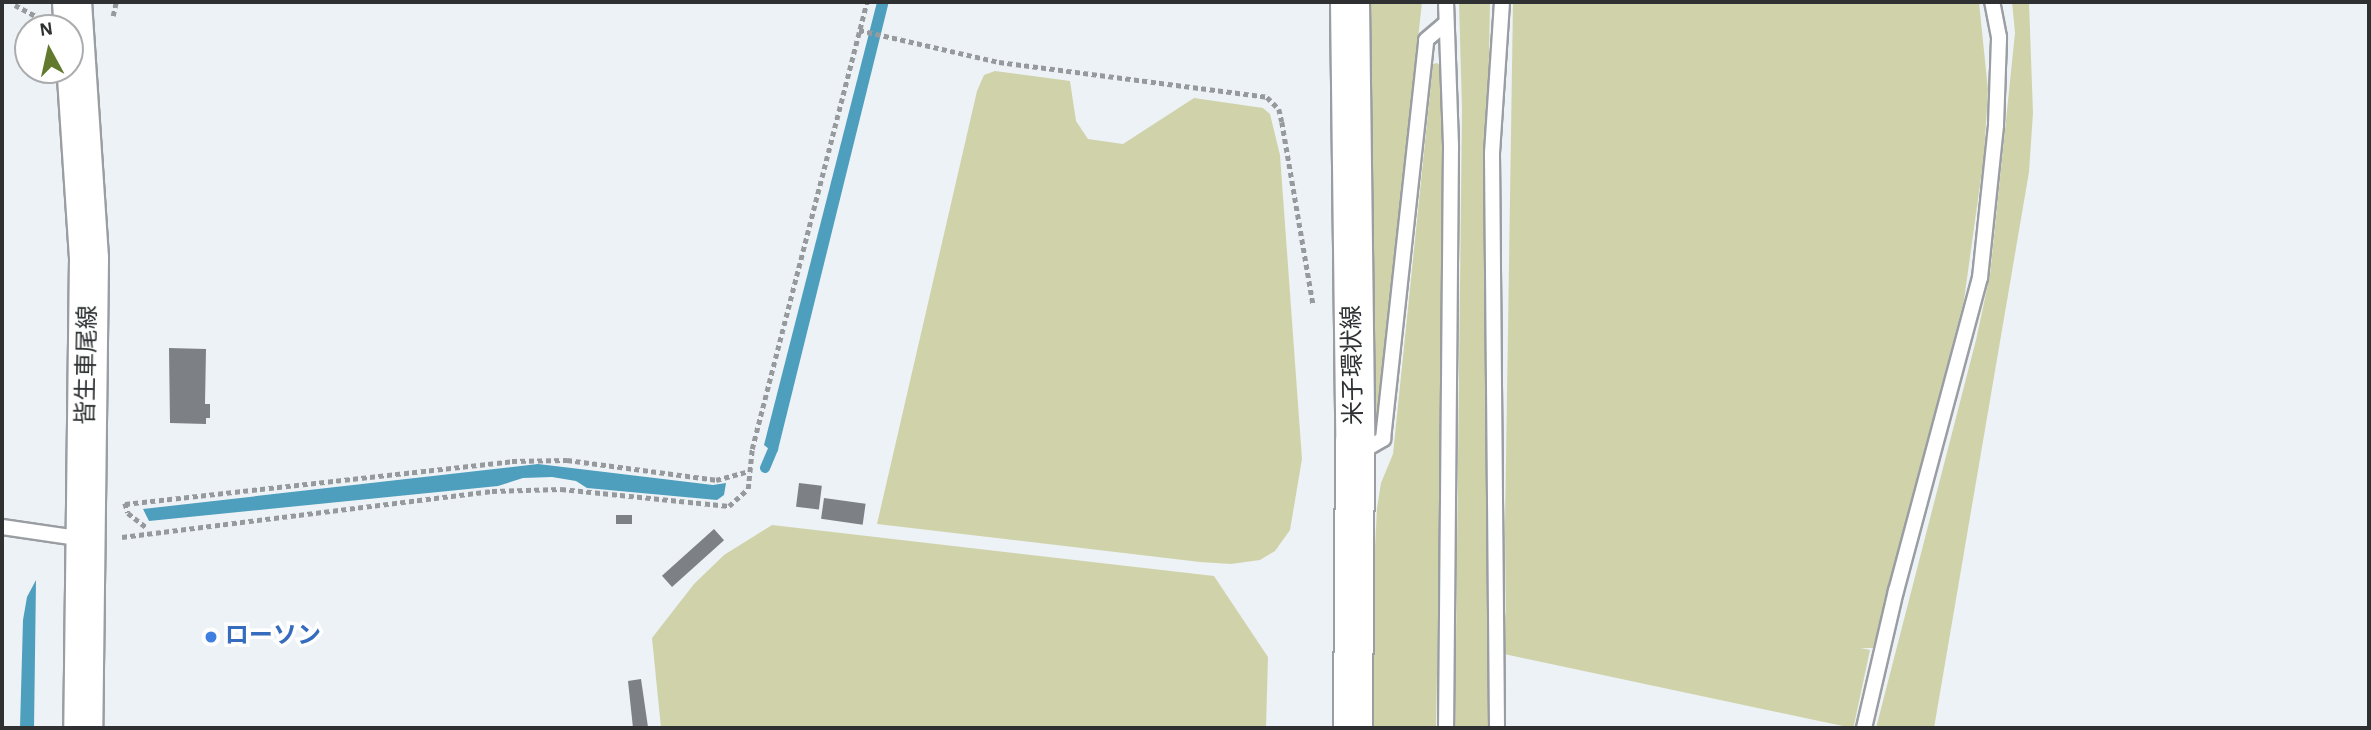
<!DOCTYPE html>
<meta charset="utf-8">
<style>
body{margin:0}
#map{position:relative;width:2371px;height:730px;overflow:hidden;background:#edf2f6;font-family:"Alegreya Sans","Noto Sans JP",sans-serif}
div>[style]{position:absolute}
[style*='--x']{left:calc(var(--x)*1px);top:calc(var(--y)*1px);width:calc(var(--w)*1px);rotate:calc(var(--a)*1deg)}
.green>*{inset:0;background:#d0d3aa;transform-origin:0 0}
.water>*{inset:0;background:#4e9ebd}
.stream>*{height:10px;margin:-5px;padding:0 5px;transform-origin:5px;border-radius:5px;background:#4e9ebd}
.building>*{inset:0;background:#7d8185;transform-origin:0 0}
.path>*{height:4.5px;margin-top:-2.25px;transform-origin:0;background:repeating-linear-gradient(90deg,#979a9d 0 5px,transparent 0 8.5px)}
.roads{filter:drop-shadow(2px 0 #9a9ea2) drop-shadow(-2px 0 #9a9ea2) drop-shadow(0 2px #9a9ea2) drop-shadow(0 -2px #9a9ea2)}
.lane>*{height:14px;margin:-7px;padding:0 7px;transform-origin:7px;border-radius:7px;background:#fff}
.secondary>*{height:38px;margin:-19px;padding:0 19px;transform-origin:19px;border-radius:19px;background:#fff}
.dots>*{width:19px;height:19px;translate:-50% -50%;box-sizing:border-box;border:4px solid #fff;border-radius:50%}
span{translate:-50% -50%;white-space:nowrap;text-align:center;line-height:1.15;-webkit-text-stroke:7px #fff;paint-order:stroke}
.street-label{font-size:24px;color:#2e3031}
.shop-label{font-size:24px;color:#366cbe;font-weight:700}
.left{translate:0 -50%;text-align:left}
.frame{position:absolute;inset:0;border:4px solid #2e3031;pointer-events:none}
.north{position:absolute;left:14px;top:14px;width:70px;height:70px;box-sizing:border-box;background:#fff;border:2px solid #abacad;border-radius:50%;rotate:352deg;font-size:19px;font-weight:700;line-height:28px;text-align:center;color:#2e3031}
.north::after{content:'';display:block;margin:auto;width:24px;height:32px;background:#617a2d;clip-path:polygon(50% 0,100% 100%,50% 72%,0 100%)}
</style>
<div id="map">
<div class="green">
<i style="clip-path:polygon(1366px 2px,1422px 2px,1376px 424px,1374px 435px,1372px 435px)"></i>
<i style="clip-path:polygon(1459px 2px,1490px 2px,1487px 166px,1490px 728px,1455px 728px,1462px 109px)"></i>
<i style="clip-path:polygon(1513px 2px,1979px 2px,1988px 90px,1984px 156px,1964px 300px,1873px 648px,1506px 650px,1505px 526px)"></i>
<i style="clip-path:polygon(2012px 2px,2029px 2px,2033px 113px,2029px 172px,1934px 728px,1876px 728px,1976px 340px,1990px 275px,2015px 33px)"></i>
<i style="clip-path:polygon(1437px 63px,1442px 67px,1443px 347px,1436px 728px,1373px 728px,1374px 566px,1377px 508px,1381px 483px,1393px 454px,1432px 74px,1433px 64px)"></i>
<i style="clip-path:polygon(995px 71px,1070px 81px,1076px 121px,1088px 139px,1123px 144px,1194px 98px,1263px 108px,1270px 114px,1280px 155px,1302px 459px,1290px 530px,1275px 551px,1260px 560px,1231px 564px,1200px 562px,877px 524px,977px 91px,984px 75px)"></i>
<i style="clip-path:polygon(772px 525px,1214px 576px,1268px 657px,1266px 728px,661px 728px,652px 638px,694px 584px,724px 555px)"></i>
<i style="left:1870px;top:650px;width:80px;height:364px;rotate:102deg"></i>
</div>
<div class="water">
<i style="clip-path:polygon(877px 2px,881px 2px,769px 449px,764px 445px)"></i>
<i style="clip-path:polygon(538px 464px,713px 485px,726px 483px,724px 495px,717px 500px,587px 488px,576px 481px,552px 477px,523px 478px,498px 486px,149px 521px,143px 509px)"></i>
<i style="clip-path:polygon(36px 580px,34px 728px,20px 728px,23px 620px,27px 597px)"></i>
</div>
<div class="stream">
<i style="--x:765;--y:468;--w:21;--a:-67"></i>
<i style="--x:773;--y:449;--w:461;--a:-76.1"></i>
</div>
<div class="building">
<i style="clip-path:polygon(169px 348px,206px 349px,205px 404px,210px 404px,210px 418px,206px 418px,206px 424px,170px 423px)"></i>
<i style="left:799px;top:483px;width:23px;height:24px;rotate:7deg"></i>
<i style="left:824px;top:498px;width:42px;height:21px;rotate:8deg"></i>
<i style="left:616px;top:515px;width:16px;height:9px"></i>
<i style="left:714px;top:529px;width:15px;height:70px;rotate:48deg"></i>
<i style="clip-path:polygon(641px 679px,648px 727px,633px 728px,628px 681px)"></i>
</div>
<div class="path">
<i style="--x:15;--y:5;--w:24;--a:28"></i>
<i style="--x:113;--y:16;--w:14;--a:-78"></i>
<i style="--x:859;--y:30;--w:144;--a:12.9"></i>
<i style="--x:999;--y:62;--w:270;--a:7.4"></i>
<i style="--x:1267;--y:97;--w:17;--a:45"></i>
<i style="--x:1279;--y:109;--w:13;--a:77"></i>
<i style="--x:1282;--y:122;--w:185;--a:80.3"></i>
<i style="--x:125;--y:503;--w:10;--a:73"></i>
<i style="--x:128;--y:513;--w:24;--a:38"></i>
<i style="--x:125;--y:504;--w:389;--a:-6.3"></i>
<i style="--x:512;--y:461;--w:55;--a:-1"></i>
<i style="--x:567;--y:460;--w:150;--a:7.6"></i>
<i style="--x:716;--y:480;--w:34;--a:-15"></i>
<i style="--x:122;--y:537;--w:373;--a:-7.1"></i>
<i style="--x:492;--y:491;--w:69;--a:-1.7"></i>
<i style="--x:561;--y:489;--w:169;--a:5.8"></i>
<i style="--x:729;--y:506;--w:25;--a:-42"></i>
<i style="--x:748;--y:489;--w:40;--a:-84.3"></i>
<i style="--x:752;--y:449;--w:462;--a:-75.6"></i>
</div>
<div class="roads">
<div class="lane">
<i style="--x:1446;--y:2;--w:146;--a:88"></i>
<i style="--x:1451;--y:148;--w:580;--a:90.49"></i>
<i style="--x:1359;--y:453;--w:28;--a:-30"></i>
<i style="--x:1383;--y:439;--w:401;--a:-83.8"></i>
<i style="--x:1426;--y:40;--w:25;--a:-40"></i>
<i style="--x:2;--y:527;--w:83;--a:8.3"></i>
<i style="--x:1497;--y:728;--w:575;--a:-90.5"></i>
<i style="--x:1492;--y:153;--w:151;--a:-86.2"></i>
<i style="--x:1864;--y:728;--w:141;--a:-76.9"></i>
<i style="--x:1896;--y:591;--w:324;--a:-75"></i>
<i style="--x:1980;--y:278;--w:154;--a:-84"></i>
<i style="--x:1996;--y:125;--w:88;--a:-88"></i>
<i style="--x:1999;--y:37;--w:36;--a:-101"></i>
</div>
<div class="secondary">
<i style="--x:72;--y:2;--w:258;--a:86.2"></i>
<i style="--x:89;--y:259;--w:469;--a:90.7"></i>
<i style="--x:1350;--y:2;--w:439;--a:89.3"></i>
<i style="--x:1355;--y:441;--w:287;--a:90.4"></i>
</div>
</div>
<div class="dots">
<i style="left:211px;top:637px;background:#3f7fe0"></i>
</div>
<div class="street-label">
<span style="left:88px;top:365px;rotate:-89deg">皆生車尾線</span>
<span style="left:1354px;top:365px;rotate:-91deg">米子環状線</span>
</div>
<div class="shop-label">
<span class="left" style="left:225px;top:637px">ローソン</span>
</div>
<div class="frame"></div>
<div class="north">N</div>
</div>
